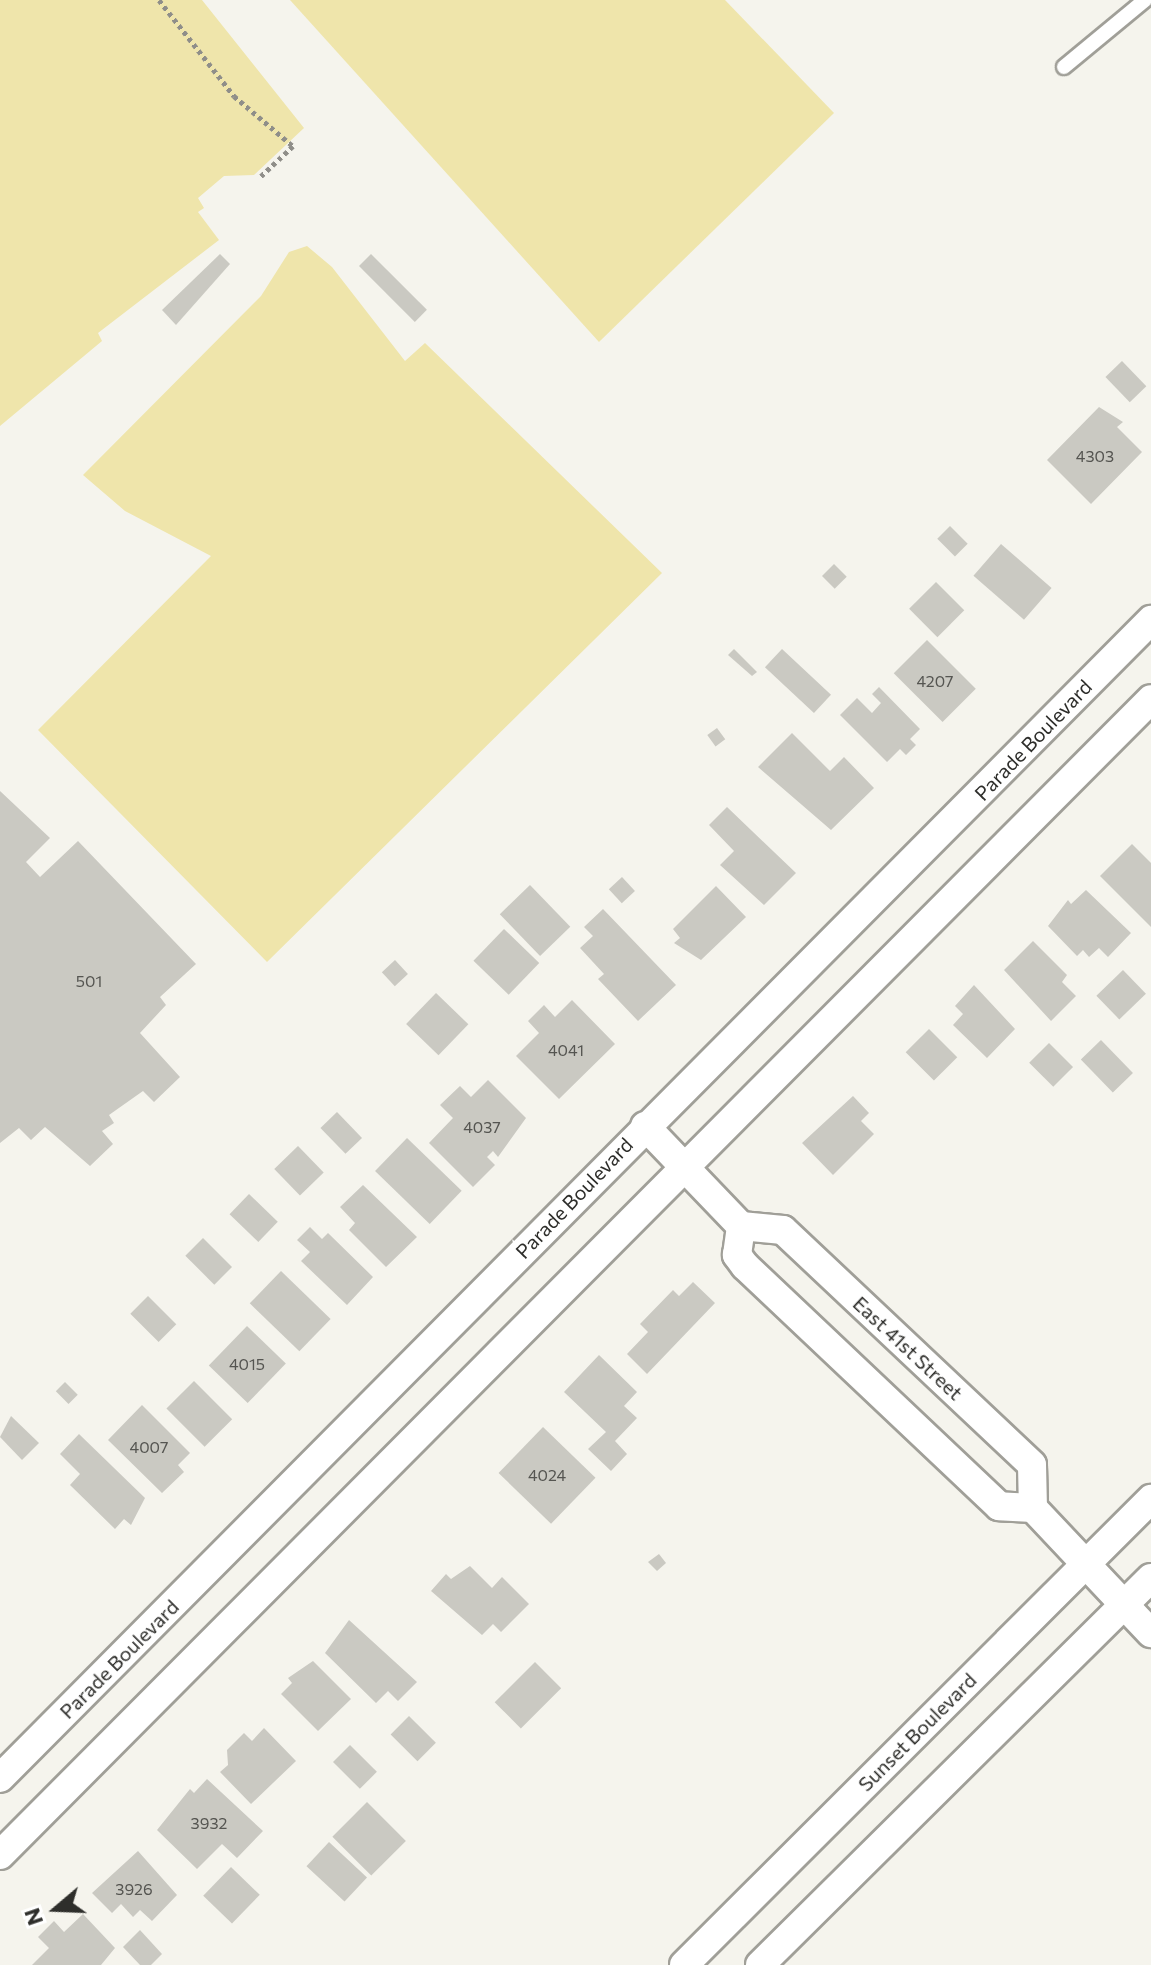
<!DOCTYPE html>
<style>
body{margin:0}
#map{position:relative;width:1151px;height:1965px;overflow:hidden;background:#f5f4ed;font-family:Commissioner,sans-serif}
div>[style]{position:absolute}
[style*='--x']{left:calc(var(--x)*1px);top:calc(var(--y)*1px);width:calc(var(--w)*1px);rotate:calc(var(--a)*1deg)}
.green>*{inset:0;background:#efe5ab}
.building>*{inset:0;background:#cac9c2;transform-origin:0 0}
.path>*{height:5px;margin-top:-2.5px;transform-origin:0;background:repeating-linear-gradient(90deg,#8f8e89 0 4px,transparent 0 8px)}
.roads{filter:drop-shadow(2px 0 #a09f98) drop-shadow(-2px 0 #a09f98) drop-shadow(0 2px #a09f98) drop-shadow(0 -2px #a09f98)}
.lane>*{height:14px;margin:-7px;padding:0 7px;transform-origin:7px;border-radius:7px;background:#fff}
.street>*{height:28px;margin:-14px;padding:0 14px;transform-origin:14px;border-radius:14px;background:#fff}
span{translate:-50% -50%;white-space:nowrap;text-align:center;line-height:1.15;-webkit-text-stroke:6px #fff;paint-order:stroke}
.number-label{font-size:16px;color:#555551}
.number-label span{-webkit-text-stroke-width:0}
.street-label{font-size:20px;color:#2e2e2b}
.north{position:absolute;left:16px;top:1869px;width:80px;height:80px;-webkit-text-stroke:6px #fff;paint-order:stroke;rotate:251deg;font-size:22px;font-weight:700;line-height:32px;text-align:center;color:#2e2e2b}
.north::after{content:'';display:block;margin:auto;width:28px;height:36px;background:#2e2e2b;clip-path:polygon(50% 0,100% 100%,50% 72%,0 100%)}
</style>
<div id="map">
<div class="green">
<i style="clip-path:polygon(0 0,202px 0,304px 128px,254px 175px,224px 176px,198px 198px,204px 208px,198px 212px,219px 240px,98px 333px,102px 341px,0 426px)"></i>
<i style="clip-path:polygon(290px 0,725px 0,834px 113px,599px 342px)"></i>
<i style="clip-path:polygon(307px 246px,332px 267px,405px 361px,425px 343px,662px 573px,267px 962px,38px 730px,211px 556px,125px 511px,83px 475px,261px 296px,289px 252px)"></i>
</div>
<div class="building">
<i style="clip-path:polygon(220px 254px,230px 264px,176px 325px,162px 310px)"></i>
<i style="left:371px;top:254px;width:79px;height:17px;rotate:45deg"></i>
<i style="left:1122px;top:361px;width:35px;height:23px;rotate:46deg"></i>
<i style="clip-path:polygon(1099px 407px,1123px 422px,1117px 427px,1142px 452px,1091px 504px,1047px 460px)"></i>
<i style="left:950px;top:526px;width:25px;height:18px;rotate:45deg"></i>
<i style="left:1001px;top:544px;width:67px;height:42px;rotate:41deg"></i>
<i style="left:834px;top:564px;width:18px;height:17px;rotate:45deg"></i>
<i style="left:936px;top:582px;width:40px;height:38px;rotate:45deg"></i>
<i style="left:927px;top:640px;width:69px;height:47px;rotate:45deg"></i>
<i style="clip-path:polygon(734px 649px,757px 672px,752px 676px,728px 655px)"></i>
<i style="left:782px;top:649px;width:67px;height:25px;rotate:43deg"></i>
<i style="clip-path:polygon(879px 687px,920px 729px,910px 739px,916px 745px,906px 755px,900px 749px,887px 762px,840px 715px,857px 698px,872px 713px,881px 703px,872px 694px)"></i>
<i style="left:717px;top:728px;width:14px;height:12px;rotate:54deg"></i>
<i style="clip-path:polygon(792px 733px,830px 771px,844px 757px,874px 788px,831px 830px,758px 767px)"></i>
<i style="clip-path:polygon(0 791px,50px 838px,26px 862px,40px 877px,78px 841px,196px 964px,160px 997px,166px 1005px,140px 1033px,180px 1077px,154px 1102px,143px 1091px,109px 1115px,114px 1123px,102px 1131px,113px 1144px,90px 1166px,45px 1127px,31px 1140px,19px 1128px,0 1143px)"></i>
<i style="clip-path:polygon(727px 807px,796px 873px,764px 905px,720px 865px,734px 851px,709px 825px)"></i>
<i style="clip-path:polygon(1132px 844px,1151px 863px,1151px 927px,1100px 876px)"></i>
<i style="left:622px;top:877px;width:19px;height:18px;rotate:47deg"></i>
<i style="left:530px;top:885px;width:58px;height:42px;rotate:46deg"></i>
<i style="clip-path:polygon(716px 886px,746px 917px,701px 960px,674px 943px,680px 938px,673px 929px)"></i>
<i style="clip-path:polygon(1086px 890px,1131px 933px,1108px 957px,1099px 948px,1089px 957px,1083px 950px,1077px 956px,1048px 926px,1068px 900px,1071px 904px)"></i>
<i style="clip-path:polygon(603px 909px,676px 985px,638px 1021px,598px 979px,604px 974px,580px 948px,593px 936px,584px 927px)"></i>
<i style="left:504px;top:929px;width:49px;height:44px;rotate:44deg"></i>
<i style="clip-path:polygon(1033px 941px,1067px 975px,1062px 982px,1076px 996px,1051px 1021px,1004px 970px)"></i>
<i style="left:395px;top:960px;width:19px;height:18px;rotate:47deg"></i>
<i style="left:1123px;top:970px;width:33px;height:37px;rotate:46deg"></i>
<i style="clip-path:polygon(974px 985px,1015px 1029px,987px 1058px,953px 1025px,963px 1014px,955px 1006px)"></i>
<i style="left:436px;top:993px;width:45px;height:43px;rotate:44deg"></i>
<i style="clip-path:polygon(572px 1000px,615px 1044px,559px 1099px,516px 1056px,539px 1033px,528px 1021px,544px 1005px,555px 1017px)"></i>
<i style="left:929px;top:1029px;width:40px;height:33px;rotate:45deg"></i>
<i style="left:1101px;top:1040px;width:46px;height:28px;rotate:46deg"></i>
<i style="left:1049px;top:1043px;width:34px;height:28px;rotate:45deg"></i>
<i style="clip-path:polygon(488px 1080px,526px 1118px,498px 1157px,493px 1151px,487px 1157px,495px 1165px,473px 1187px,429px 1143px,453px 1118px,440px 1105px,460px 1086px,471px 1097px)"></i>
<i style="clip-path:polygon(853px 1096px,869px 1113px,861px 1121px,874px 1134px,833px 1175px,802px 1143px)"></i>
<i style="left:337px;top:1112px;width:36px;height:23px;rotate:46deg"></i>
<i style="left:407px;top:1138px;width:76px;height:46px;rotate:44deg"></i>
<i style="left:298px;top:1146px;width:37px;height:33px;rotate:46deg"></i>
<i style="clip-path:polygon(363px 1185px,417px 1237px,386px 1267px,349px 1230px,355px 1223px,340px 1207px)"></i>
<i style="left:249px;top:1194px;width:40px;height:28px;rotate:44deg"></i>
<i style="clip-path:polygon(310px 1227px,322px 1239px,328px 1233px,373px 1277px,347px 1305px,301px 1261px,310px 1252px,297px 1240px)"></i>
<i style="left:203px;top:1238px;width:41px;height:25px;rotate:45deg"></i>
<i style="left:281px;top:1271px;width:69px;height:45px;rotate:44deg"></i>
<i style="clip-path:polygon(693px 1282px,715px 1303px,647px 1374px,627px 1354px,648px 1332px,640px 1324px,673px 1290px,679px 1296px)"></i>
<i style="left:148px;top:1296px;width:40px;height:25px;rotate:45deg"></i>
<i style="left:247px;top:1326px;width:54px;height:55px;rotate:44deg"></i>
<i style="clip-path:polygon(599px 1355px,637px 1392px,624px 1406px,637px 1418px,615px 1441px,627px 1454px,611px 1471px,588px 1449px,606px 1432px,564px 1392px)"></i>
<i style="left:194px;top:1381px;width:54px;height:39px;rotate:45deg"></i>
<i style="left:65px;top:1382px;width:18px;height:13px;rotate:45deg"></i>
<i style="clip-path:polygon(142px 1405px,190px 1453px,178px 1465px,184px 1472px,162px 1493px,108px 1440px)"></i>
<i style="clip-path:polygon(11px 1416px,39px 1443px,22px 1460px,0 1437px)"></i>
<i style="left:543px;top:1427px;width:73px;height:64px;rotate:44deg"></i>
<i style="clip-path:polygon(79px 1434px,145px 1498px,131px 1525px,124px 1519px,115px 1529px,70px 1485px,80px 1474px,60px 1454px)"></i>
<i style="clip-path:polygon(659px 1554px,666px 1563px,657px 1571px,648px 1562px)"></i>
<i style="clip-path:polygon(470px 1566px,492px 1588px,502px 1577px,529px 1604px,501px 1632px,493px 1624px,482px 1635px,431px 1591px,446px 1574px,451px 1579px)"></i>
<i style="clip-path:polygon(349px 1620px,417px 1682px,398px 1701px,388px 1691px,376px 1703px,325px 1653px)"></i>
<i style="clip-path:polygon(313px 1661px,351px 1699px,318px 1731px,281px 1694px,292px 1683px,288px 1678px)"></i>
<i style="left:535px;top:1662px;width:37px;height:57px;rotate:45deg"></i>
<i style="left:409px;top:1716px;width:38px;height:26px;rotate:45deg"></i>
<i style="clip-path:polygon(264px 1728px,296px 1761px,251px 1804px,220px 1772px,228px 1765px,227px 1750px,244px 1733px,252px 1741px)"></i>
<i style="left:350px;top:1745px;width:38px;height:24px;rotate:45deg"></i>
<i style="clip-path:polygon(207px 1779px,263px 1831px,237px 1858px,222px 1844px,197px 1869px,157px 1830px,190px 1789px,194px 1793px)"></i>
<i style="left:367px;top:1802px;width:55px;height:49px;rotate:45deg"></i>
<i style="left:329px;top:1842px;width:52px;height:33px;rotate:43deg"></i>
<i style="clip-path:polygon(138px 1851px,177px 1895px,152px 1921px,140px 1910px,133px 1917px,121px 1904px,112px 1913px,92px 1893px)"></i>
<i style="left:231px;top:1867px;width:40px;height:40px;rotate:44deg"></i>
<i style="clip-path:polygon(83px 1914px,115px 1948px,101px 1965px,32px 1965px,49px 1948px,38px 1937px,54px 1921px,64px 1932px)"></i>
<i style="clip-path:polygon(140px 1930px,162px 1954px,151px 1965px,140px 1965px,123px 1947px)"></i>
</div>
<div class="path">
<i style="--x:159;--y:0;--w:122;--a:52"></i>
<i style="--x:234;--y:96;--w:77;--a:40.3"></i>
<i style="--x:293;--y:146;--w:44;--a:136.8"></i>
</div>
<div class="roads">
<div class="lane">
<i style="--x:1064;--y:67;--w:105;--a:-39.6"></i>
</div>
<div class="street">
<i style="--x:645;--y:1126;--w:139;--a:46.2"></i>
<i style="--x:741;--y:1226;--w:42;--a:5.4"></i>
<i style="--x:783;--y:1230;--w:342;--a:43.3"></i>
<i style="--x:1032;--y:1465;--w:43;--a:88.7"></i>
<i style="--x:1033;--y:1508;--w:34;--a:-177"></i>
<i style="--x:999;--y:1506;--w:349;--a:-136.6"></i>
<i style="--x:745;--y:1266;--w:14;--a:-126"></i>
<i style="--x:737;--y:1255;--w:29;--a:-82"></i>
<i style="--x:1033;--y:1508;--w:172;--a:46.7"></i>
<i style="--x:0;--y:1778;--w:1633;--a:-45.17"></i>
<i style="--x:0;--y:1855;--w:1631;--a:-45.12"></i>
<i style="--x:684;--y:1965;--w:660;--a:-44.94"></i>
<i style="--x:760;--y:1965;--w:550;--a:-44.71"></i>
</div>
</div>
<div class="number-label">
<span style="left:1095px;top:456px">4303</span>
<span style="left:935px;top:681px">4207</span>
<span style="left:89px;top:981px">501</span>
<span style="left:566px;top:1050px">4041</span>
<span style="left:482px;top:1127px">4037</span>
<span style="left:247px;top:1364px">4015</span>
<span style="left:149px;top:1447px">4007</span>
<span style="left:547px;top:1475px">4024</span>
<span style="left:209px;top:1823px">3932</span>
<span style="left:134px;top:1889px">3926</span>
</div>
<div class="street-label">
<span style="left:1033px;top:740px;rotate:-46deg">Parade Boulevard</span>
<span style="left:574px;top:1198px;rotate:-46deg">Parade Boulevard</span>
<span style="left:908px;top:1348px;rotate:43deg">East 41st Street</span>
<span style="left:119px;top:1659px;rotate:-45deg">Parade Boulevard</span>
<span style="left:917px;top:1732px;rotate:-45deg">Sunset Boulevard</span>
</div>
<div class="north">N</div>
</div>
